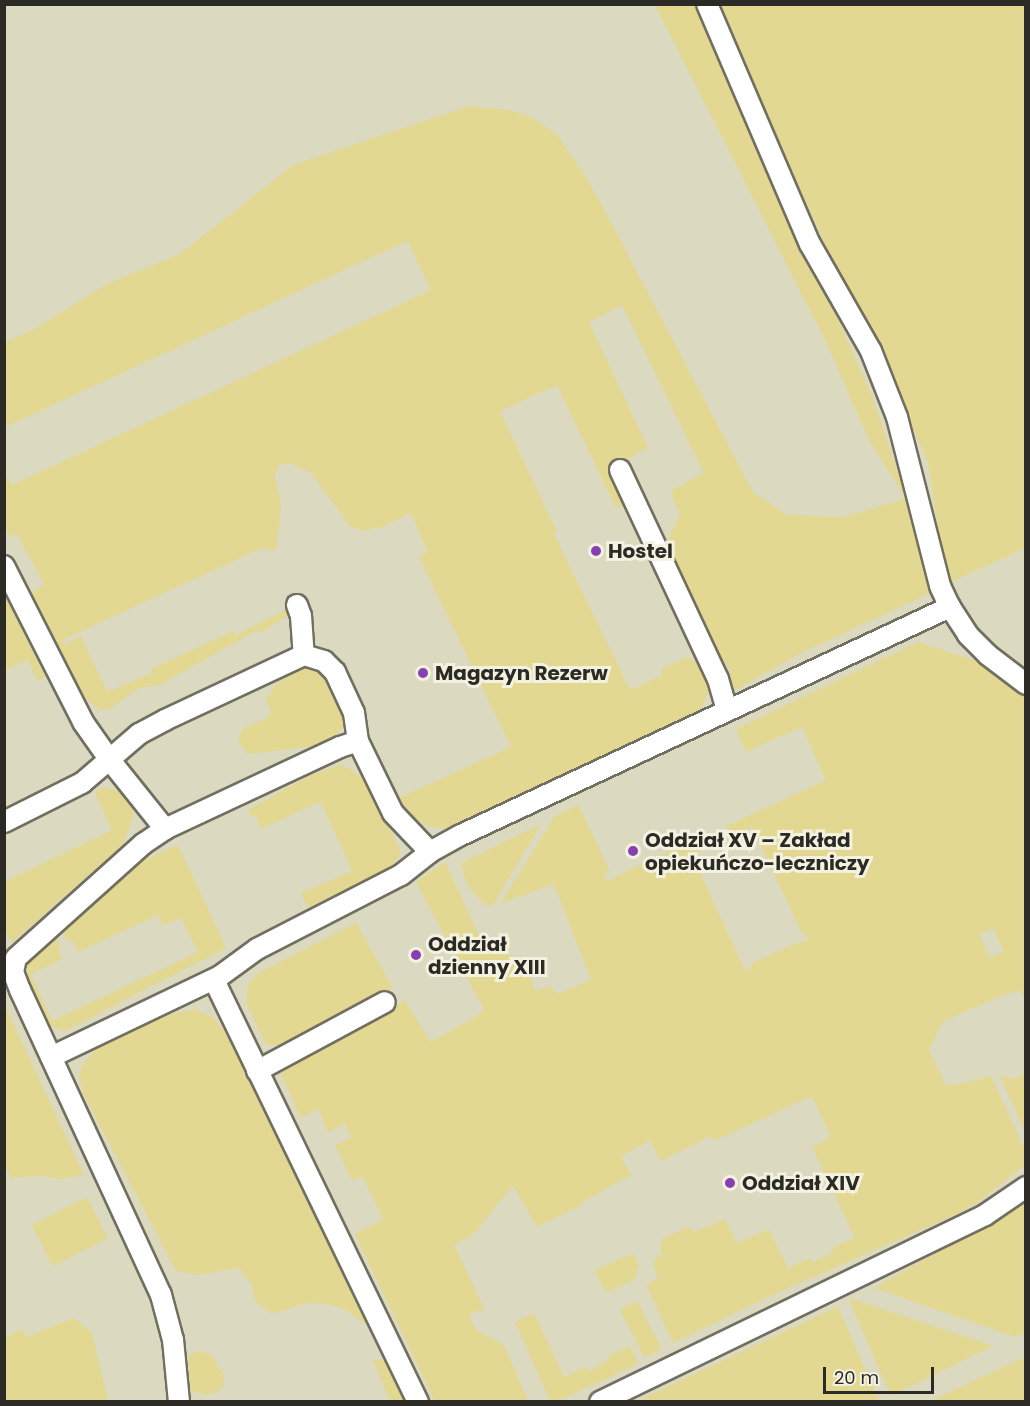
<!DOCTYPE html>
<meta charset="utf-8">
<style>
body{margin:0}
#map{position:relative;width:1030px;height:1406px;overflow:hidden;background:#e6e4d3;font-family:Poppins,sans-serif}
div>[style]{position:absolute}
[style*='--x']{left:calc(var(--x)*1px);top:calc(var(--y)*1px);width:calc(var(--w)*1px);rotate:calc(var(--a)*1deg)}
.built>*{inset:0;background:#dcd9c1;transform-origin:0 0}
.green>*{inset:0;background:#e2d892;transform-origin:0 0}
.roads{filter:drop-shadow(2px 0 #716f60) drop-shadow(-2px 0 #716f60) drop-shadow(0 2px #716f60) drop-shadow(0 -2px #716f60)}
.lane>*{height:20px;margin:-10px;padding:0 10px;transform-origin:10px;border-radius:10px;background:#fff}
.dots>*{width:16px;height:16px;translate:-50% -50%;box-sizing:border-box;border:3px solid #f3f1e0;border-radius:50%}
span{translate:-50% -50%;white-space:nowrap;text-align:center;line-height:1.15;-webkit-text-stroke:6px #f3f1e0;paint-order:stroke}
.poi-label{font-size:20px;color:#2b2a24;font-weight:700}
.left{translate:0 -50%;text-align:left}
.frame{position:absolute;inset:0;border:6px solid #2b2a24;pointer-events:none}
.scale{position:absolute;left:823px;top:1367px;width:111px;height:27px;box-sizing:border-box;border:3px solid #2b2a24;border-top:0;padding-left:8px;font-size:18px;line-height:21px;white-space:nowrap;color:#2b2a24;-webkit-text-stroke:4px #f3f1e0;paint-order:stroke}
</style>
<div id="map">
<div class="built">
<i style="left:5px;top:5px;width:1020px;height:1396px"></i>
</div>
<div class="green">
<i style="clip-path:polygon(655px 5px,697px 5px,872px 396px,906px 497px,937px 590px,799px 654px,734px 691px,728px 675px,733px 672px,716px 655px,665px 547px,680px 514px,670px 491px,704px 473px,622px 305px,589px 322px,648px 448px,609px 469px,626px 504px,616px 508px,557px 385px,500px 411px,557px 532px,554px 534px,629px 688px,632px 689px,663px 675px,661px 669px,687px 657px,698px 663px,708px 684px,708px 693px,700px 710px,443px 829px,425px 825px,411px 815px,399px 798px,511px 747px,419px 557px,428px 552px,411px 513px,383px 527px,362px 531px,351px 527px,311px 473px,290px 463px,279px 465px,275px 476px,281px 504px,277px 547px,273px 551px,264px 547px,62px 640px,64px 645px,81px 636px,107px 692px,152px 673px,151px 669px,233px 631px,236px 635px,290px 608px,287px 616px,261px 633px,258px 630px,159px 685px,139px 688px,108px 710px,96px 708px,81px 693px,68px 673px,31px 594px,44px 584px,17px 534px,9px 537px,5px 527px,4px 471px,12px 485px,431px 290px,409px 244px,405px 242px,5px 427px,5px 342px,33px 330px,107px 284px,180px 254px,293px 165px,469px 106px,510px 110px,535px 119px,557px 135px,585px 175px,605px 211px,753px 492px,787px 515px,845px 517px,906px 498px,869px 440px,827px 344px)"></i>
<i style="clip-path:polygon(718px 5px,1025px 5px,1025px 548px,947px 584px,928px 462px,899px 396px,835px 267px)"></i>
<i style="clip-path:polygon(4px 594px,45px 677px,37px 681px,28px 660px,5px 670px)"></i>
<i style="clip-path:polygon(evenodd,918px 642px,977px 661px,1022px 693px,1025px 699px,1025px 1001px,1020px 990px,1003px 995px,942px 1022px,929px 1050px,946px 1085px,965px 1083px,991px 1076px,1025px 1150px,1025px 1165px,977px 1203px,950px 1217px,768px 1297px,673px 1343px,646px 1285px,658px 1278px,653px 1265px,656px 1257px,663px 1255px,660px 1249px,662px 1239px,688px 1227px,695px 1232px,725px 1219px,737px 1243px,769px 1229px,788px 1268px,811px 1258px,813px 1262px,833px 1253px,831px 1248px,855px 1238px,812px 1147px,831px 1137px,812px 1096px,714px 1141px,711px 1136px,661px 1161px,650px 1141px,621px 1156px,631px 1175px,582px 1202px,582px 1205px,537px 1227px,513px 1185px,474px 1234px,454px 1245px,485px 1310px,472px 1312px,469px 1317px,477px 1331px,504px 1345px,528px 1401px,435px 1401px,355px 1234px,383px 1219px,362px 1176px,352px 1181px,335px 1145px,351px 1138px,345px 1123px,328px 1133px,318px 1109px,301px 1118px,281px 1074px,297px 1059px,405px 1000px,430px 1042px,476px 1017px,484px 1010px,416px 882px,445px 862px,487px 953px,499px 952px,522px 959px,536px 991px,551px 986px,556px 994px,591px 980px,554px 884px,500px 904px,555px 816px,578px 805px,610px 871px,603px 874px,607px 881px,708px 832px,714px 844px,692px 855px,745px 971px,752px 968px,750px 964px,799px 942px,809px 941px,806px 934px,803px 935px,752px 827px,730px 837px,726px 826px,826px 780px,802px 727px,746px 752px,736px 729px,918px 642px,993px 928px,1004px 951px,990px 958px,979px 934px,993px 928px)"></i>
<i style="clip-path:polygon(316px 665px,326px 672px,349px 713px,344px 726px,334px 737px,318px 746px,247px 754px,238px 741px,242px 729px,265px 719px,271px 712px,266px 699px,277px 683px,298px 670px)"></i>
<i style="clip-path:polygon(340px 765px,352px 770px,362px 778px,400px 849px,399px 858px,390px 867px,308px 908px,301px 893px,352px 871px,322px 804px,319px 802px,261px 829px,256px 816px,252px 817px,248px 810px,311px 775px)"></i>
<i style="clip-path:polygon(102px 787px,124px 792px,133px 804px,133px 817px,123px 845px,12px 942px,5px 931px,4px 882px,112px 830px,97px 798px,96px 791px)"></i>
<i style="clip-path:polygon(541px 824px,493px 905px,485px 905px,467px 885px,461px 863px)"></i>
<i style="clip-path:polygon(178px 845px,226px 948px,65px 1031px,53px 1027px,47px 1021px,30px 985px,27px 971px,28px 957px,54px 933px,60px 946px,58px 947px,62px 959px,31px 974px,52px 1021px,198px 952px,181px 918px,163px 925px,158px 915px,78px 952px,73px 941px,68px 942px,63px 932px,138px 863px)"></i>
<i style="clip-path:polygon(356px 923px,393px 988px,288px 1046px,266px 1045px,246px 1002px,248px 985px,258px 973px)"></i>
<i style="clip-path:polygon(5px 1006px,19px 1036px,84px 1175px,62px 1179px,42px 1176px,11px 1178px,5px 1165px)"></i>
<i style="clip-path:polygon(194px 1009px,214px 1018px,232px 1041px,370px 1324px,366px 1325px,346px 1310px,321px 1303px,307px 1303px,271px 1314px,255px 1301px,252px 1285px,239px 1268px,196px 1275px,180px 1272px,174px 1267px,83px 1093px,79px 1075px,84px 1062px,103px 1043px,161px 1017px)"></i>
<i style="clip-path:polygon(1025px 1072px,1025px 1131px,1000px 1076px,1015px 1079px)"></i>
<i style="left:87px;top:1197px;width:46px;height:62px;rotate:63deg"></i>
<i style="clip-path:polygon(1025px 1203px,1025px 1332px,1015px 1337px,874px 1288px)"></i>
<i style="clip-path:polygon(633px 1253px,639px 1265px,634px 1280px,606px 1293px,595px 1270px)"></i>
<i style="clip-path:polygon(852px 1299px,993px 1346px,891px 1396px,849px 1300px)"></i>
<i style="left:637px;top:1301px;width:54px;height:19px;rotate:63deg"></i>
<i style="clip-path:polygon(838px 1307px,879px 1401px,637px 1401px,837px 1307px)"></i>
<i style="clip-path:polygon(534px 1313px,564px 1377px,586px 1367px,589px 1371px,610px 1360px,608px 1356px,630px 1346px,638px 1364px,558px 1401px,550px 1401px,515px 1322px)"></i>
<i style="clip-path:polygon(74px 1318px,92px 1333px,108px 1401px,5px 1401px,5px 1338px,22px 1329px,26px 1337px)"></i>
<i style="clip-path:polygon(198px 1351px,208px 1354px,215px 1360px,224px 1375px,223px 1386px,216px 1393px,206px 1395px,190px 1390px,188px 1355px)"></i>
<i style="clip-path:polygon(1025px 1357px,1025px 1401px,930px 1401px)"></i>
<i style="clip-path:polygon(387px 1358px,408px 1401px,390px 1401px,373px 1361px)"></i>
</div>
<div class="roads">
<div class="lane">
<i style="--x:707;--y:4;--w:261;--a:66.8"></i>
<i style="--x:810;--y:244;--w:123;--a:60.3"></i>
<i style="--x:871;--y:351;--w:71;--a:68.5"></i>
<i style="--x:897;--y:417;--w:174;--a:75.7"></i>
<i style="--x:940;--y:586;--w:23;--a:65"></i>
<i style="--x:950;--y:607;--w:33;--a:57"></i>
<i style="--x:968;--y:635;--w:28;--a:45"></i>
<i style="--x:988;--y:655;--w:48;--a:37.3"></i>
<i style="--x:620;--y:470;--w:231;--a:64.9"></i>
<i style="--x:718;--y:679;--w:33;--a:74"></i>
<i style="--x:4;--y:566;--w:175;--a:63.1"></i>
<i style="--x:83;--y:722;--w:45;--a:54.9"></i>
<i style="--x:109;--y:759;--w:90;--a:51.3"></i>
<i style="--x:297;--y:605;--w:12;--a:70"></i>
<i style="--x:301;--y:616;--w:39;--a:86"></i>
<i style="--x:4;--y:822;--w:87;--a:-26.6"></i>
<i style="--x:82;--y:783;--w:75;--a:-40.7"></i>
<i style="--x:139;--y:734;--w:30;--a:-28"></i>
<i style="--x:165;--y:720;--w:153;--a:-25.1"></i>
<i style="--x:304;--y:655;--w:21;--a:17"></i>
<i style="--x:324;--y:661;--w:16;--a:45"></i>
<i style="--x:335;--y:672;--w:45;--a:65.1"></i>
<i style="--x:354;--y:713;--w:28;--a:82"></i>
<i style="--x:214;--y:980;--w:469;--a:64.2"></i>
<i style="--x:51;--y:1057;--w:187;--a:-25.6"></i>
<i style="--x:220;--y:976;--w:46;--a:-36.1"></i>
<i style="--x:257;--y:949;--w:162;--a:-27.2"></i>
<i style="--x:401;--y:875;--w:37;--a:-38"></i>
<i style="--x:430;--y:852;--w:35;--a:-29"></i>
<i style="--x:461;--y:835;--w:540;--a:-25"></i>
<i style="--x:257;--y:1071;--w:145;--a:-28.3"></i>
<i style="--x:179;--y:1402;--w:62;--a:-95.5"></i>
<i style="--x:173;--y:1340;--w:47;--a:-104.9"></i>
<i style="--x:161;--y:1295;--w:336;--a:-114.8"></i>
<i style="--x:20;--y:990;--w:19;--a:-111"></i>
<i style="--x:13;--y:972;--w:14;--a:-78"></i>
<i style="--x:16;--y:958;--w:171;--a:-41.9"></i>
<i style="--x:143;--y:844;--w:27;--a:-34"></i>
<i style="--x:165;--y:829;--w:193;--a:-25.1"></i>
<i style="--x:340;--y:747;--w:19;--a:-18"></i>
<i style="--x:358;--y:741;--w:80;--a:64.1"></i>
<i style="--x:393;--y:813;--w:54;--a:46.5"></i>
<i style="--x:600;--y:1402;--w:428;--a:-25.9"></i>
<i style="--x:985;--y:1215;--w:50;--a:-34.3"></i>
</div>
</div>
<div class="dots">
<i style="left:596px;top:551px;background:#883fb1"></i>
<i style="left:423px;top:673px;background:#883fb1"></i>
<i style="left:633px;top:851px;background:#883fb1"></i>
<i style="left:416px;top:955px;background:#883fb1"></i>
<i style="left:730px;top:1183px;background:#883fb1"></i>
</div>
<div class="poi-label">
<span class="left" style="left:608px;top:551px">Hostel</span>
<span class="left" style="left:435px;top:673px">Magazyn Rezerw</span>
<span class="left" style="left:645px;top:852px">Oddział XV – Zakład<br>opiekuńczo-leczniczy</span>
<span class="left" style="left:428px;top:956px">Oddział<br>dzienny XIII</span>
<span class="left" style="left:742px;top:1183px">Oddział XIV</span>
</div>
<div class="frame"></div>
<div class="scale">20 m</div>
</div>
